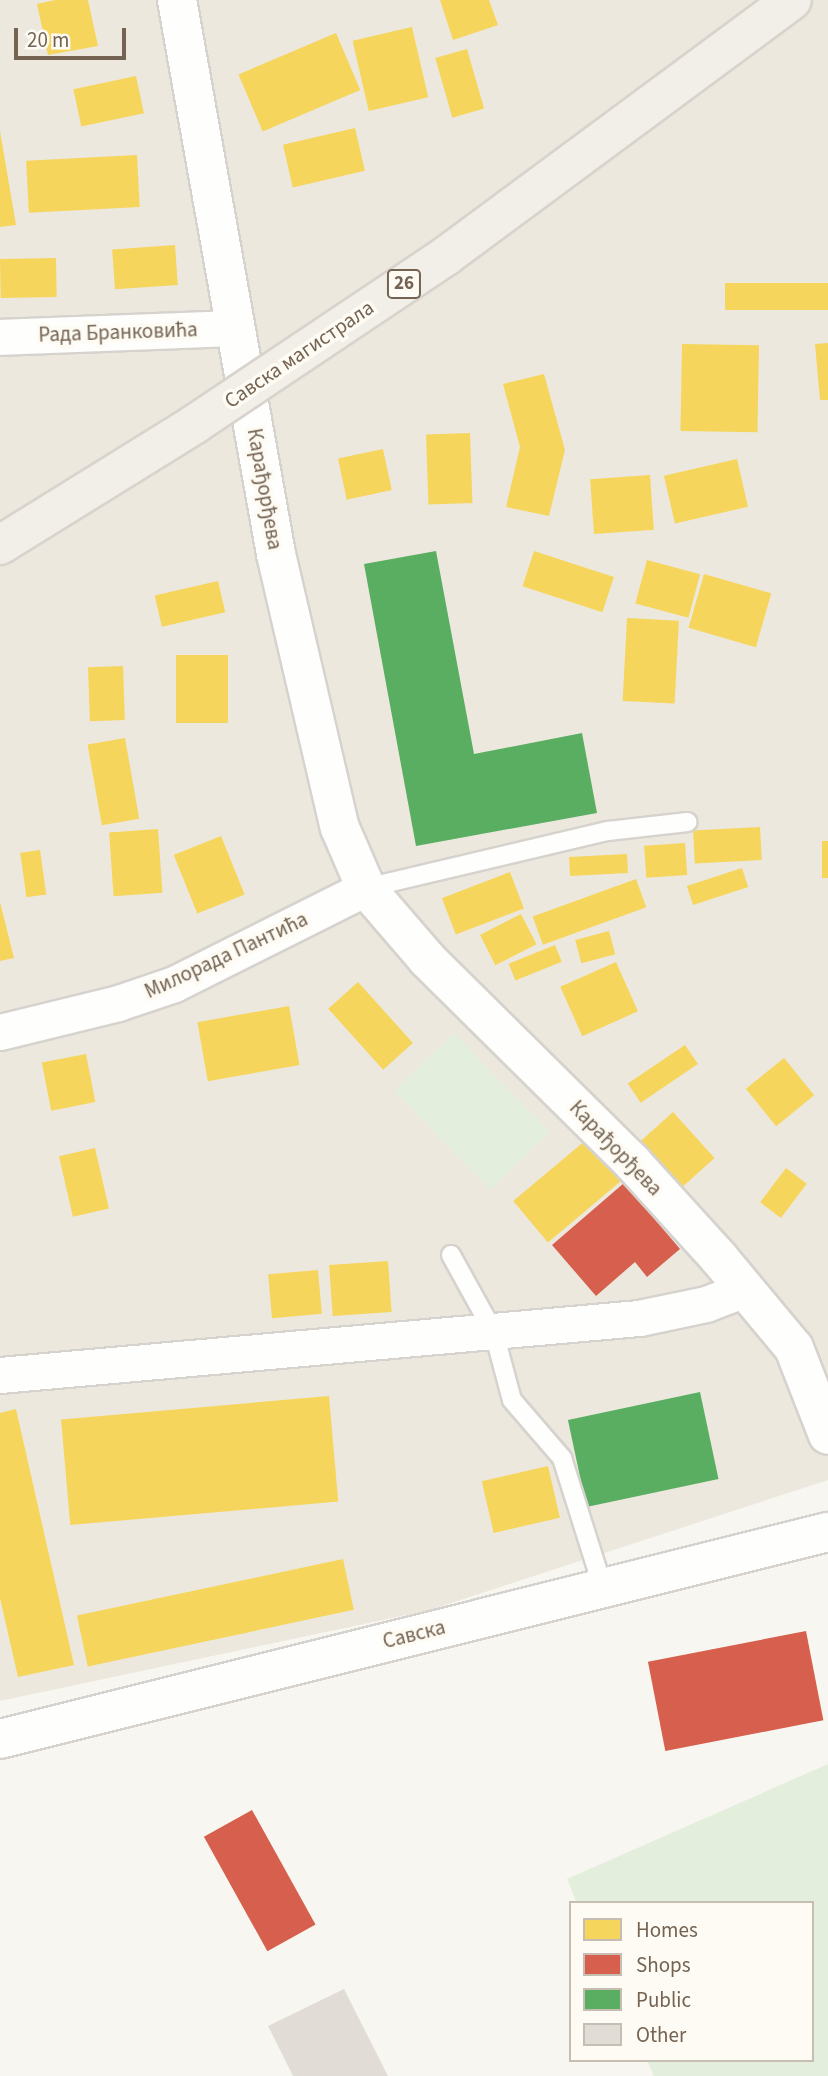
<!DOCTYPE html>
<meta charset="utf-8">
<style>
body{margin:0}
#map{position:relative;width:828px;height:2076px;overflow:hidden;background:#f8f6f0;font-family:"Source Sans 3",sans-serif}
div>[style]{position:absolute}
[style*='--x']{left:calc(var(--x)*1px);top:calc(var(--y)*1px);width:calc(var(--w)*1px);rotate:calc(var(--a)*1deg)}
.residential>*{inset:0;background:#ede8dd}
.green>*{inset:0;background:#e4eedd;transform-origin:0 0}
.homes>*{inset:0;background:#f6d55c;transform-origin:0 0}
.shops>*{inset:0;background:#d6604d;transform-origin:0 0}
.public>*{inset:0;background:#5aae61;transform-origin:0 0}
.building>*{inset:0;background:#e2dcd6}
.roads{filter:drop-shadow(2px 0 #d6d2cd) drop-shadow(-2px 0 #d6d2cd) drop-shadow(0 2px #d6d2cd) drop-shadow(0 -2px #d6d2cd)}
.lane>*{height:18px;margin:-9px;padding:0 9px;transform-origin:9px;border-radius:9px;background:#fefefd}
.street>*{height:35px;margin:-17.5px;padding:0 17.5px;transform-origin:17.5px;border-radius:17.5px;background:#fefefd}
.secondary>*{height:38px;margin:-19px;padding:0 19px;transform-origin:19px;border-radius:19px;background:#fefefd}
.bridges{filter:drop-shadow(2px 0 #d9d3cd) drop-shadow(-2px 0 #d9d3cd) drop-shadow(0 2px #d9d3cd) drop-shadow(0 -2px #d9d3cd)}
.primary-bridge>*{height:38px;margin:-19px;padding:0 19px;transform-origin:19px;border-radius:19px;background:#f2efe8}
span{translate:-50% -50%;white-space:nowrap;text-align:center;line-height:1.15;-webkit-text-stroke:7px #fdfbf3;paint-order:stroke}
.shield-label span{padding:2px 5px;background:#fdfbf3;border:2px solid;border-radius:5px;-webkit-text-stroke-width:0}
.shield-label{font-size:19px;color:#746352;font-weight:700}
.street-label{font-size:21px;color:#746352}
.legend{position:absolute;left:569px;top:1901px;width:245px;height:161px;box-sizing:border-box;background:#fdfbf3;border:2px solid #c6beb3;margin:0;padding:9px 12px;list-style:none;font-size:21px;color:#746352}
.legend li{display:flex;align-items:center;gap:14px;height:35px}
.legend b{width:35px;border:2px solid #c6beb3}
.scale{position:absolute;left:14px;top:28px;width:112px;height:32px;box-sizing:border-box;border:4px solid #746352;border-top:0;padding-left:9px;font-size:21px;line-height:24px;white-space:nowrap;color:#746352;-webkit-text-stroke:5px #fdfbf3;paint-order:stroke}
</style>
<div id="map">
<div class="residential">
<i style="clip-path:polygon(0 0,828px 0,828px 1480px,430px 1610px,0 1701px)"></i>
</div>
<div class="green">
<i style="left:454px;top:1033px;width:138px;height:83px;rotate:46deg"></i>
<i style="clip-path:polygon(828px 1764px,828px 2076px,654px 2076px,647px 2060px,812px 2060px,812px 1903px,577px 1903px,567px 1879px)"></i>
</div>
<div class="homes">
<i style="clip-path:polygon(55px 0,88px 0,98px 46px,48px 55px,37px 4px)"></i>
<i style="clip-path:polygon(440px 0,489px 0,498px 25px,453px 40px)"></i>
<i style="left:412px;top:27px;width:72px;height:61px;rotate:77deg"></i>
<i style="left:336px;top:33px;width:62px;height:106px;rotate:67deg"></i>
<i style="left:467px;top:49px;width:62px;height:33px;rotate:74deg"></i>
<i style="left:136px;top:76px;width:38px;height:64px;rotate:78deg"></i>
<i style="left:355px;top:128px;width:44px;height:74px;rotate:77deg"></i>
<i style="clip-path:polygon(0 131px,16px 225px,0 227px)"></i>
<i style="left:137px;top:155px;width:52px;height:111px;rotate:87deg"></i>
<i style="left:175px;top:245px;width:40px;height:63px;rotate:86deg"></i>
<i style="left:56px;top:258px;width:39px;height:56px;rotate:89deg"></i>
<i style="left:828px;top:283px;width:27px;height:103px;rotate:90deg"></i>
<i style="clip-path:polygon(828px 343px,828px 400px,820px 400px,815px 344px)"></i>
<i style="left:682px;top:344px;width:77px;height:87px;rotate:1deg"></i>
<i style="clip-path:polygon(544px 374px,565px 450px,549px 516px,506px 507px,520px 447px,503px 384px)"></i>
<i style="left:470px;top:433px;width:70px;height:44px;rotate:88deg"></i>
<i style="left:383px;top:449px;width:42px;height:46px;rotate:78deg"></i>
<i style="left:737px;top:459px;width:49px;height:75px;rotate:77deg"></i>
<i style="left:650px;top:475px;width:55px;height:60px;rotate:86deg"></i>
<i style="left:534px;top:551px;width:84px;height:37px;rotate:18deg"></i>
<i style="left:647px;top:560px;width:55px;height:45px;rotate:15deg"></i>
<i style="left:704px;top:574px;width:70px;height:56px;rotate:16deg"></i>
<i style="left:218px;top:581px;width:32px;height:65px;rotate:77deg"></i>
<i style="left:627px;top:618px;width:52px;height:83px;rotate:3deg"></i>
<i style="left:176px;top:655px;width:52px;height:68px"></i>
<i style="left:123px;top:666px;width:54px;height:35px;rotate:88deg"></i>
<i style="left:125px;top:738px;width:82px;height:38px;rotate:80deg"></i>
<i style="left:760px;top:827px;width:33px;height:67px;rotate:87deg"></i>
<i style="left:158px;top:829px;width:64px;height:49px;rotate:86deg"></i>
<i style="left:221px;top:836px;width:63px;height:51px;rotate:68deg"></i>
<i style="left:822px;top:841px;width:6px;height:37px"></i>
<i style="left:685px;top:843px;width:32px;height:41px;rotate:86deg"></i>
<i style="left:40px;top:850px;width:45px;height:20px;rotate:82deg"></i>
<i style="left:627px;top:854px;width:19px;height:58px;rotate:87deg"></i>
<i style="left:742px;top:868px;width:20px;height:58px;rotate:72deg"></i>
<i style="left:510px;top:872px;width:39px;height:73px;rotate:69deg"></i>
<i style="left:636px;top:879px;width:30px;height:110px;rotate:70deg"></i>
<i style="clip-path:polygon(0 902px,14px 958px,0 961px)"></i>
<i style="left:521px;top:914px;width:34px;height:46px;rotate:63deg"></i>
<i style="left:609px;top:931px;width:24px;height:35px;rotate:75deg"></i>
<i style="left:555px;top:945px;width:18px;height:50px;rotate:68deg"></i>
<i style="left:616px;top:962px;width:54px;height:61px;rotate:66deg"></i>
<i style="left:358px;top:982px;width:82px;height:40px;rotate:48deg"></i>
<i style="left:289px;top:1006px;width:60px;height:93px;rotate:80deg"></i>
<i style="left:685px;top:1045px;width:23px;height:69px;rotate:56deg"></i>
<i style="left:86px;top:1054px;width:49px;height:45px;rotate:79deg"></i>
<i style="left:784px;top:1058px;width:48px;height:49px;rotate:51deg"></i>
<i style="left:673px;top:1112px;width:62px;height:47px;rotate:48deg"></i>
<i style="left:586px;top:1140px;width:54px;height:95px;rotate:50deg"></i>
<i style="left:95px;top:1148px;width:62px;height:37px;rotate:77deg"></i>
<i style="left:786px;top:1168px;width:26px;height:43px;rotate:37deg"></i>
<i style="left:388px;top:1261px;width:51px;height:59px;rotate:86deg"></i>
<i style="left:318px;top:1270px;width:44px;height:50px;rotate:85deg"></i>
<i style="left:329px;top:1396px;width:106px;height:269px;rotate:85deg"></i>
<i style="clip-path:polygon(16px 1409px,74px 1665px,18px 1677px,0 1598px,0 1413px)"></i>
<i style="left:548px;top:1466px;width:53px;height:68px;rotate:77deg"></i>
<i style="left:343px;top:1559px;width:52px;height:272px;rotate:78deg"></i>
</div>
<div class="shops">
<i style="clip-path:polygon(624px 1183px,680px 1249px,647px 1277px,635px 1262px,596px 1296px,552px 1245px)"></i>
<i style="left:806px;top:1631px;width:91px;height:161px;rotate:79deg"></i>
<i style="left:252px;top:1810px;width:131px;height:55px;rotate:61deg"></i>
</div>
<div class="public">
<i style="clip-path:polygon(436px 551px,474px 754px,582px 733px,597px 813px,416px 846px,364px 564px)"></i>
<i style="left:700px;top:1392px;width:89px;height:135px;rotate:78deg"></i>
</div>
<div class="building">
<i style="clip-path:polygon(344px 1989px,388px 2076px,293px 2076px,268px 2026px)"></i>
</div>
<div class="roads">
<div class="lane">
<i style="--x:366;--y:888;--w:249;--a:-13.3"></i>
<i style="--x:608;--y:831;--w:80;--a:-6.5"></i>
<i style="--x:451;--y:1255;--w:89;--a:61.1"></i>
<i style="--x:494;--y:1333;--w:69;--a:75"></i>
<i style="--x:512;--y:1400;--w:77;--a:49.2"></i>
<i style="--x:562;--y:1458;--w:136;--a:72.5"></i>
</div>
<div class="street">
<i style="--x:0;--y:337;--w:236;--a:-2.2"></i>
<i style="--x:0;--y:1032;--w:122;--a:-13.8"></i>
<i style="--x:118;--y:1003;--w:59;--a:-18.7"></i>
<i style="--x:174;--y:984;--w:215;--a:-26.6"></i>
<i style="--x:0;--y:1375;--w:642;--a:-5.1"></i>
<i style="--x:639;--y:1318;--w:68;--a:-11.8"></i>
<i style="--x:706;--y:1304;--w:42;--a:-21"></i>
</div>
<div class="secondary">
<i style="--x:177;--y:0;--w:563;--a:79.87"></i>
<i style="--x:276;--y:554;--w:281;--a:76.9"></i>
<i style="--x:340;--y:828;--w:65;--a:66.6"></i>
<i style="--x:366;--y:888;--w:94;--a:49.3"></i>
<i style="--x:427;--y:959;--w:289;--a:44.7"></i>
<i style="--x:632;--y:1162;--w:130;--a:47.8"></i>
<i style="--x:719;--y:1258;--w:117;--a:50.2"></i>
<i style="--x:794;--y:1348;--w:93;--a:68.7"></i>
<i style="--x:0;--y:1739;--w:853;--a:-14.04"></i>
</div>
</div>
<div class="bridges">
<div class="primary-bridge">
<i style="--x:0;--y:545;--w:229;--a:-31.8"></i>
<i style="--x:195;--y:424;--w:302;--a:-33.8"></i>
<i style="--x:446;--y:256;--w:430;--a:-36.5"></i>
</div>
</div>
<div class="shield-label">
<span style="left:404px;top:284px">26</span>
</div>
<div class="street-label">
<span style="left:118px;top:332px;rotate:-2deg">Рада Бранковића</span>
<span style="left:299px;top:354px;rotate:-34deg">Савска магистрала</span>
<span style="left:265px;top:489px;rotate:80deg">Карађорђева</span>
<span style="left:226px;top:955px;rotate:-25deg">Милорада Пантића</span>
<span style="left:616px;top:1148px;rotate:46deg">Карађорђева</span>
<span style="left:414px;top:1634px;rotate:-14deg">Савска</span>
</div>
<ul class="legend">
<li><b style="height:19px;background:#f6d55c"></b>Homes</li>
<li><b style="height:19px;background:#d6604d"></b>Shops</li>
<li><b style="height:19px;background:#5aae61"></b>Public</li>
<li><b style="height:19px;background:#e2dcd6"></b>Other</li>
</ul>
<div class="scale">20 m</div>
</div>
